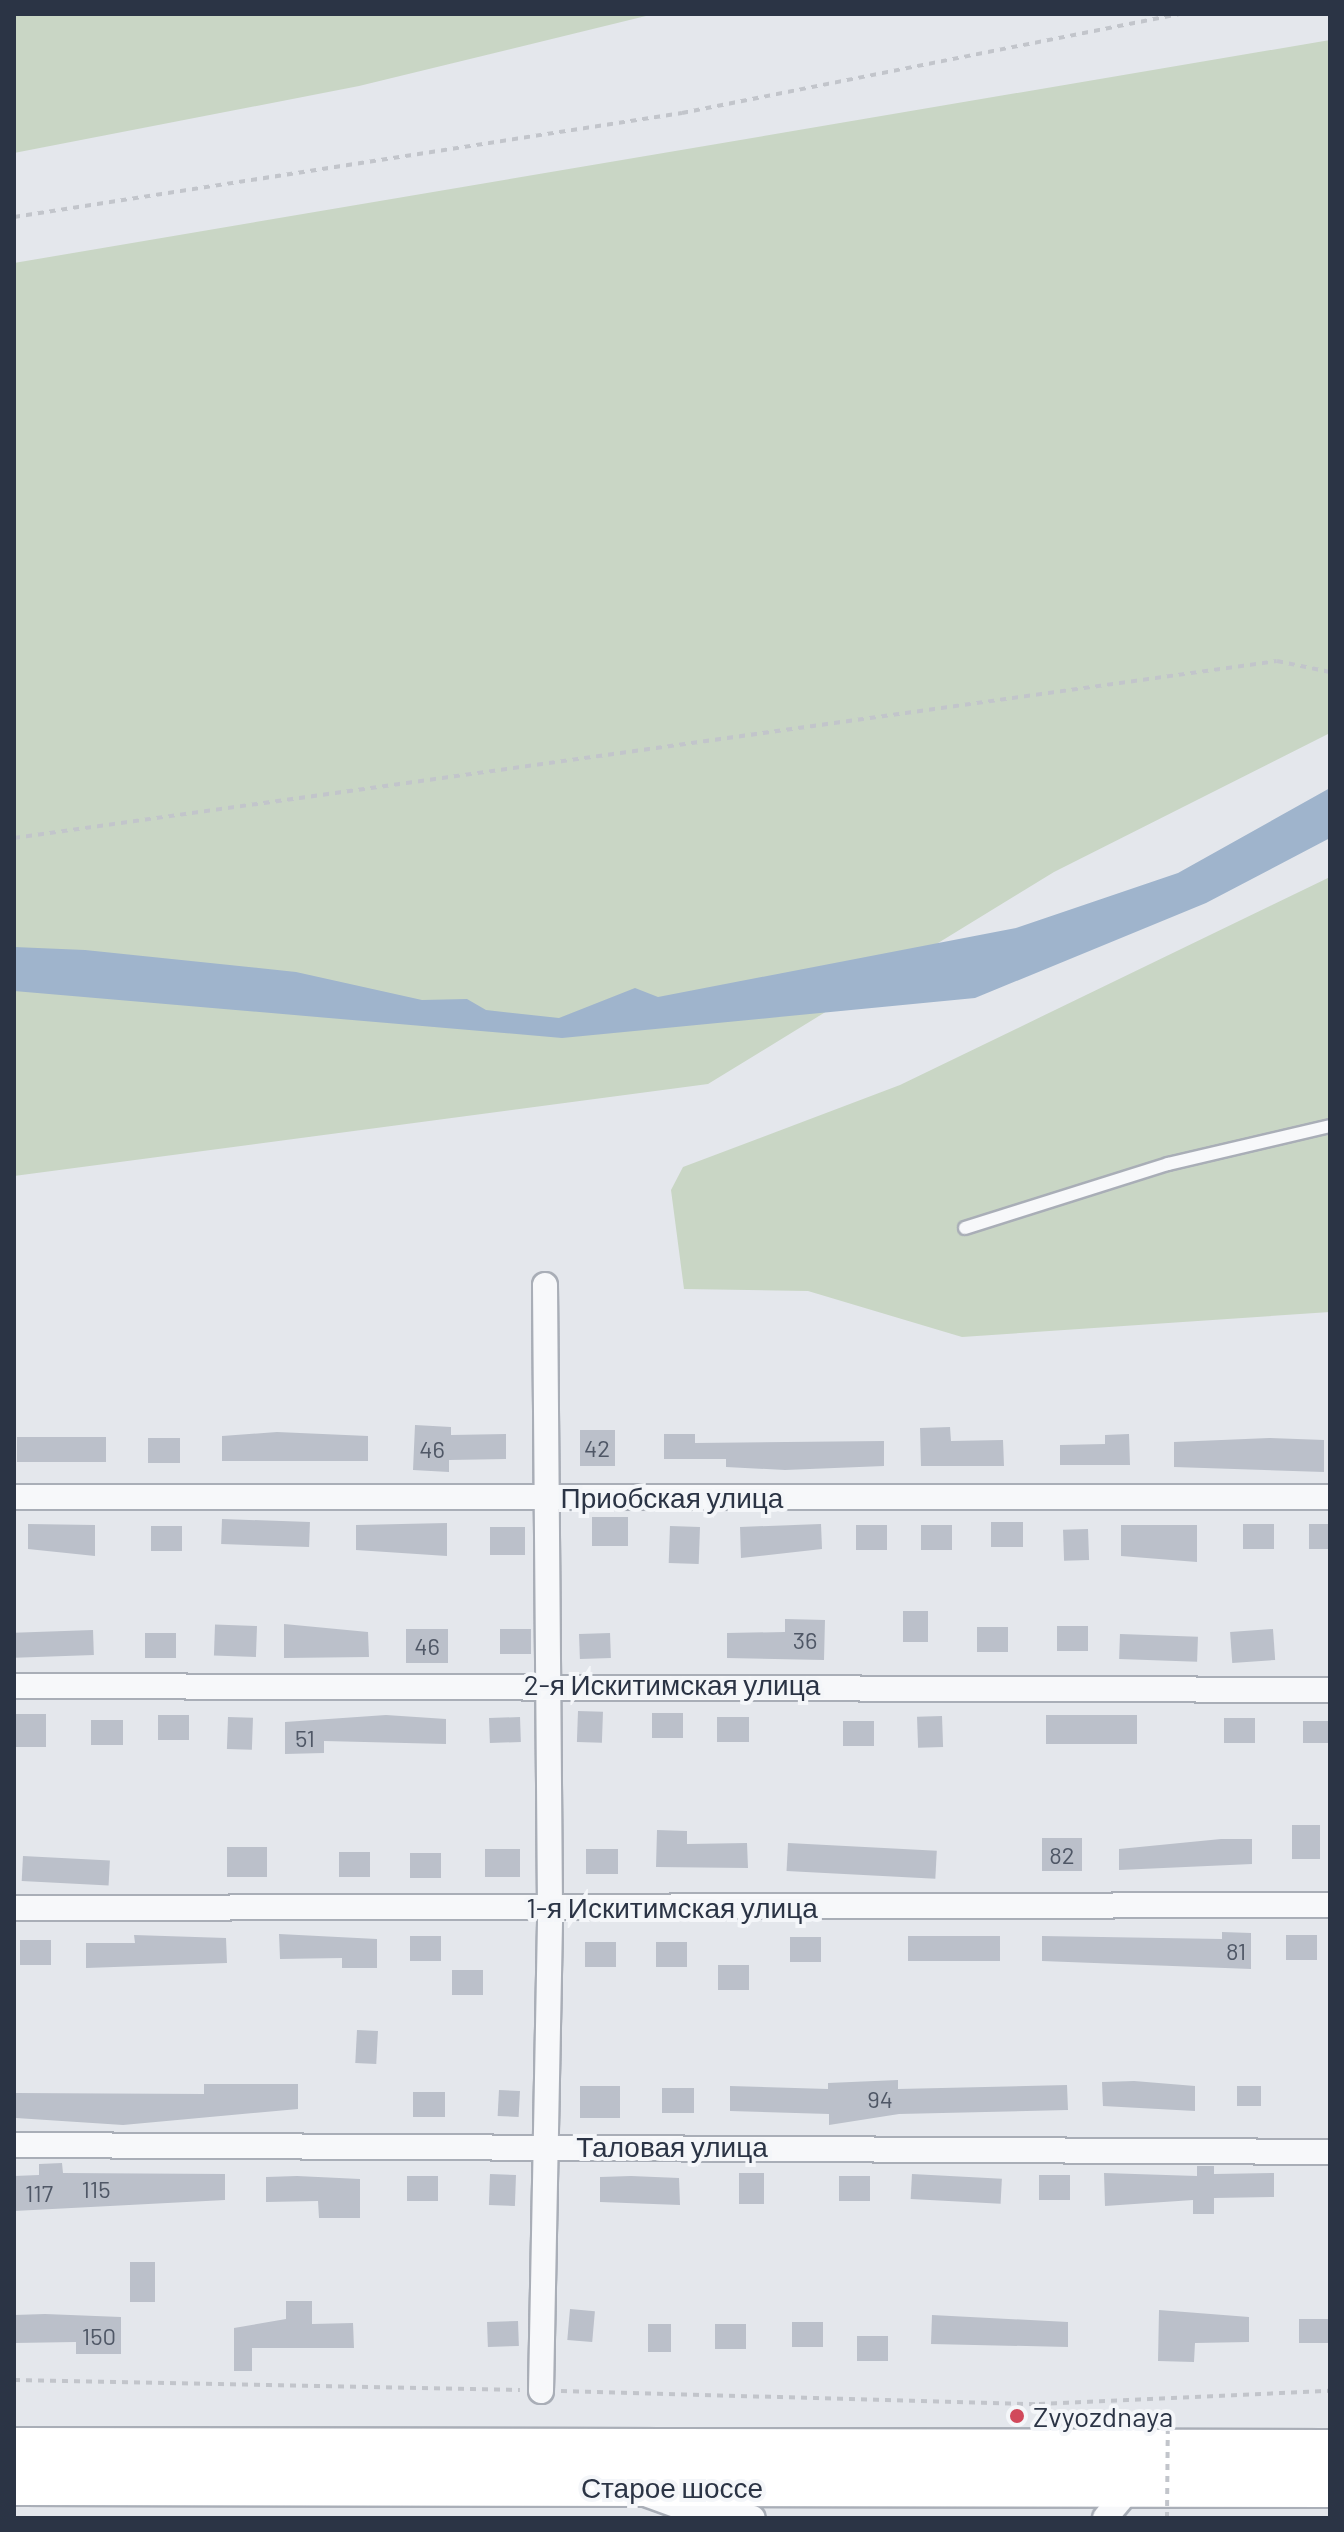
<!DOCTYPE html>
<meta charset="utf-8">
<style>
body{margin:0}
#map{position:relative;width:1344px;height:2532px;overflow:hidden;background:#e4e7ec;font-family:Barlow,sans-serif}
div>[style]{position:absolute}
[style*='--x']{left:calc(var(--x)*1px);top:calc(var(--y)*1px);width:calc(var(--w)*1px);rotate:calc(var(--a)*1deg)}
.green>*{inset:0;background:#c9d6c5}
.water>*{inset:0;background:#9fb4cc}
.building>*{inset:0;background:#bbc0ca;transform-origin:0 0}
.path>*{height:4px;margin-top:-2px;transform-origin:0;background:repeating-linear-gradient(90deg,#c2c5cb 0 6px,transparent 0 12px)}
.roads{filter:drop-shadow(2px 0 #a9aeb7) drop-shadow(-2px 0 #a9aeb7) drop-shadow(0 2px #a9aeb7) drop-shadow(0 -2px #a9aeb7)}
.lane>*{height:12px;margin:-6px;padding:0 6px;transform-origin:6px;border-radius:6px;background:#f7f8fa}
.street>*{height:24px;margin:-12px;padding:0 12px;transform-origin:12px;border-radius:12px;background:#f7f8fa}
.highway>*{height:44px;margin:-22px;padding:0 22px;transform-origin:22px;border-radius:22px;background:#fff}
.path-bridge>*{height:4px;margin-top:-2px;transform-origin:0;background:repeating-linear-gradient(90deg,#c2c5cb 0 6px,transparent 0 12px)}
.dots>*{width:22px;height:22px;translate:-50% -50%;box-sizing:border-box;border:4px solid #f4f6f9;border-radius:50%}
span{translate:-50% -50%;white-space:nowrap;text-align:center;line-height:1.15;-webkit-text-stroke:8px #f4f6f9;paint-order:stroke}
.number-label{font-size:24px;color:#4f5766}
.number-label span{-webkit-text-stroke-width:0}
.street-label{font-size:28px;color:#2b3445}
.poi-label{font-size:28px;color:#2b3445}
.left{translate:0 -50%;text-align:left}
.frame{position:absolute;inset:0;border:16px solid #2b3445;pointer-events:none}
</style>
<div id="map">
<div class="green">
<i style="clip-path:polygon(14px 14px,654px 14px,359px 86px,14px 153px)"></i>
<i style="clip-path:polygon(1330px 40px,1330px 733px,1054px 872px,708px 1084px,14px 1176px,14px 263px)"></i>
<i style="clip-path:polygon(1330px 877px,1330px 1312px,962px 1337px,808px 1291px,684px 1289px,671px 1190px,683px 1167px,900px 1085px)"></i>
</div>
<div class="water">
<i style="clip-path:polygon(1330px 788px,1330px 838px,1206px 903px,975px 998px,562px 1038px,14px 991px,14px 947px,85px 950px,296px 972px,422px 1000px,467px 999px,486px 1010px,559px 1018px,635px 988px,658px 997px,1016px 928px,1178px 873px)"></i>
</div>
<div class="building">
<i style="clip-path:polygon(415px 1425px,451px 1427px,451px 1435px,506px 1434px,506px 1459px,449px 1460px,449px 1472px,413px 1470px)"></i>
<i style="clip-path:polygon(950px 1427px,951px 1441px,1003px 1440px,1004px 1466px,921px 1466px,920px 1428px)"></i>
<i style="left:580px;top:1430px;width:35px;height:36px"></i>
<i style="clip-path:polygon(277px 1432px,368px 1436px,368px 1461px,222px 1461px,222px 1436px)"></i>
<i style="clip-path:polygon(664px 1434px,695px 1434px,695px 1443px,884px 1441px,884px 1466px,785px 1470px,726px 1467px,726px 1459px,664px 1459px)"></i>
<i style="clip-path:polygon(1129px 1434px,1130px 1465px,1060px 1465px,1060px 1445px,1105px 1444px,1105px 1435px)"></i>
<i style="left:106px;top:1437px;width:25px;height:89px;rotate:90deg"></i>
<i style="left:180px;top:1438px;width:25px;height:32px;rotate:90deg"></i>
<i style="clip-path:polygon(1269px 1438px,1324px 1440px,1324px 1472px,1174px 1467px,1174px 1442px)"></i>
<i style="left:592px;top:1517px;width:36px;height:29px"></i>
<i style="left:222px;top:1519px;width:88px;height:25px;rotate:2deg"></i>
<i style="left:1023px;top:1522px;width:25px;height:32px;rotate:90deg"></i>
<i style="clip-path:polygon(447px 1523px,447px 1556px,356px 1550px,356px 1525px)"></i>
<i style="clip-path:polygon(28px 1524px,95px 1525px,95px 1556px,28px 1549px)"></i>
<i style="clip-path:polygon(821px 1524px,822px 1549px,741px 1558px,740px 1527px)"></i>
<i style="left:1274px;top:1524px;width:25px;height:31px;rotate:90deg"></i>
<i style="left:1309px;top:1524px;width:21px;height:25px"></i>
<i style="left:887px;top:1525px;width:25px;height:31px;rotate:90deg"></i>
<i style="left:921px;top:1525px;width:31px;height:25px"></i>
<i style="clip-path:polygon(1121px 1525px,1197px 1525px,1197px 1562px,1121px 1556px)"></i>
<i style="left:151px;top:1526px;width:31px;height:25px"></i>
<i style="left:670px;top:1526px;width:30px;height:37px;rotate:2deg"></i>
<i style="left:525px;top:1527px;width:28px;height:35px;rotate:90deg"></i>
<i style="left:1088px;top:1529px;width:31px;height:25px;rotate:88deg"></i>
<i style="left:903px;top:1611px;width:25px;height:31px"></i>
<i style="clip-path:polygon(785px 1619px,825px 1620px,824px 1660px,727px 1658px,727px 1633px,785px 1632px)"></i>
<i style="clip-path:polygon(284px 1624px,368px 1632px,369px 1657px,284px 1658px)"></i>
<i style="left:257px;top:1626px;width:31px;height:42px;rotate:92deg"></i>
<i style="left:1057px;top:1626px;width:31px;height:25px"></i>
<i style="left:977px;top:1627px;width:31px;height:25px"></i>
<i style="left:406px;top:1629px;width:42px;height:34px"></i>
<i style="left:531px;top:1629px;width:25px;height:31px;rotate:90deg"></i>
<i style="left:1273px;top:1629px;width:31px;height:43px;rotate:86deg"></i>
<i style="left:93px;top:1630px;width:25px;height:79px;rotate:88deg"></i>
<i style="left:145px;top:1633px;width:31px;height:25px"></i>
<i style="left:610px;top:1633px;width:25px;height:31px;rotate:88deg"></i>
<i style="left:1120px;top:1634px;width:78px;height:25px;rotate:2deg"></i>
<i style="left:578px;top:1711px;width:25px;height:31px;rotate:2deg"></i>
<i style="left:652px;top:1713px;width:31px;height:25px"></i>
<i style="left:16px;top:1714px;width:30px;height:33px"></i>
<i style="left:158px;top:1715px;width:31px;height:25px"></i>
<i style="clip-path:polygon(386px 1715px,446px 1719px,446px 1744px,324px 1741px,324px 1753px,285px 1754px,285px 1722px)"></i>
<i style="left:1046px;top:1715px;width:91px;height:29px"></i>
<i style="left:942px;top:1716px;width:31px;height:25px;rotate:88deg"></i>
<i style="left:228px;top:1717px;width:25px;height:32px;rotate:2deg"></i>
<i style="left:520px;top:1717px;width:25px;height:31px;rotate:88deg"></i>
<i style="left:717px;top:1717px;width:32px;height:25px"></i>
<i style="left:1224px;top:1718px;width:31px;height:25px"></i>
<i style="left:91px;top:1720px;width:32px;height:25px"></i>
<i style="left:843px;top:1721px;width:31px;height:25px"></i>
<i style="left:1330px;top:1721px;width:22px;height:27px;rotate:90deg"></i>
<i style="left:1292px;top:1825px;width:28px;height:34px"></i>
<i style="clip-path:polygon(657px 1830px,687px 1831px,687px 1844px,747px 1843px,748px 1868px,656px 1867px)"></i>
<i style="left:1042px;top:1838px;width:40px;height:33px"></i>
<i style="clip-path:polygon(1221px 1839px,1252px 1839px,1252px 1864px,1119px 1870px,1119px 1849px)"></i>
<i style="left:788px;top:1843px;width:149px;height:28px;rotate:3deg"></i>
<i style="left:227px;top:1847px;width:40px;height:30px"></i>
<i style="left:520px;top:1849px;width:28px;height:35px;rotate:90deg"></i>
<i style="left:618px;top:1849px;width:25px;height:32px;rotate:90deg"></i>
<i style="left:370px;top:1852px;width:25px;height:31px;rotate:90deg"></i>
<i style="left:410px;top:1853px;width:31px;height:25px"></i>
<i style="left:23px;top:1856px;width:87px;height:25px;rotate:3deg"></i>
<i style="clip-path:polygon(1222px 1932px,1251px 1933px,1251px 1969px,1042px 1961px,1042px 1936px,1222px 1939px)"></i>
<i style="clip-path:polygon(279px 1934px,377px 1939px,377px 1968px,342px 1968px,342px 1958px,280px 1959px)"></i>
<i style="clip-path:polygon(134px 1935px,226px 1938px,227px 1963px,86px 1968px,86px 1943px,135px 1943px)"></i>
<i style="left:1286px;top:1935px;width:31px;height:25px"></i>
<i style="left:410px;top:1936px;width:31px;height:25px"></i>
<i style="left:908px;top:1936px;width:92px;height:25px"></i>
<i style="left:790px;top:1937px;width:31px;height:25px"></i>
<i style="left:20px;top:1940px;width:31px;height:25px"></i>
<i style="left:585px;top:1942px;width:31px;height:25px"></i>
<i style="left:656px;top:1942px;width:31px;height:25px"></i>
<i style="left:718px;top:1965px;width:31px;height:25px"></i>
<i style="left:452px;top:1970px;width:31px;height:25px"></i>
<i style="left:357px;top:2030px;width:21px;height:33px;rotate:3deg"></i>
<i style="clip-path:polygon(898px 2080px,898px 2089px,1067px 2085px,1068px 2110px,899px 2114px,829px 2125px,829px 2114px,730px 2111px,730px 2086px,828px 2089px,828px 2083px)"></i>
<i style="clip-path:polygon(1134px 2081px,1195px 2086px,1195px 2111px,1103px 2106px,1102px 2082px)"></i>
<i style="clip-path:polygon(204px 2084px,298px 2084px,298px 2109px,123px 2125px,16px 2118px,16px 2093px,204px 2094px)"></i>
<i style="left:580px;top:2086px;width:40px;height:32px"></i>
<i style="left:1237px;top:2086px;width:24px;height:20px"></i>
<i style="left:662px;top:2088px;width:32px;height:25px"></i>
<i style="left:499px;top:2090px;width:21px;height:26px;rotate:3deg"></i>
<i style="left:413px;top:2092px;width:32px;height:25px"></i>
<i style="clip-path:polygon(62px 2163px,63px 2173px,225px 2174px,225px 2200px,14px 2211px,14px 2176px,39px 2175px,39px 2164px)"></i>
<i style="clip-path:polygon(1197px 2166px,1214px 2166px,1214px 2174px,1274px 2173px,1274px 2197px,1214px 2198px,1214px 2214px,1193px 2214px,1193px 2200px,1105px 2206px,1104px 2173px,1197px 2176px)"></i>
<i style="left:739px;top:2173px;width:25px;height:31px"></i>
<i style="left:490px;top:2174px;width:26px;height:31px;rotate:2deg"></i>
<i style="left:912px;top:2174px;width:90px;height:25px;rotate:3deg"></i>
<i style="left:1039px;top:2175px;width:31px;height:25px"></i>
<i style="clip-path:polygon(297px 2176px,360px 2179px,360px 2218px,319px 2218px,318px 2201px,266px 2202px,266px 2177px)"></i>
<i style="left:407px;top:2176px;width:31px;height:25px"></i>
<i style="clip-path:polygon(631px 2176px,679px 2178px,680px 2205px,600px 2202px,600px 2177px)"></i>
<i style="left:839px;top:2176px;width:31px;height:25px"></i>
<i style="left:130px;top:2262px;width:25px;height:40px"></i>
<i style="clip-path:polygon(286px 2301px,312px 2301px,312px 2324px,353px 2323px,354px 2348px,252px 2348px,252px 2371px,234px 2371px,234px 2328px,286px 2319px)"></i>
<i style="left:570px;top:2309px;width:25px;height:31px;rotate:5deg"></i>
<i style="clip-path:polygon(1159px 2310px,1249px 2317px,1249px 2342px,1195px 2343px,1194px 2362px,1158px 2361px)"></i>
<i style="clip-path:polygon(45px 2314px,121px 2317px,121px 2354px,76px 2354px,76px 2342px,14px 2343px,14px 2315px)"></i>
<i style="clip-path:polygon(932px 2315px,1068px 2322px,1068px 2347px,931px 2344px)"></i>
<i style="left:1299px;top:2319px;width:29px;height:24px"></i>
<i style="left:518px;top:2321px;width:25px;height:31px;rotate:88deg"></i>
<i style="left:792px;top:2322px;width:31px;height:25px"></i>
<i style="left:648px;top:2324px;width:23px;height:28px"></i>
<i style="left:715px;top:2324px;width:31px;height:25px"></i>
<i style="left:857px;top:2336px;width:31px;height:25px"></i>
</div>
<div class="path">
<i style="--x:14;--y:217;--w:676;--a:-8.85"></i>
<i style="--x:682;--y:113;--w:507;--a:-11.27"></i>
<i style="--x:14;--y:838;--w:1275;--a:-7.98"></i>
<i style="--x:1277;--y:661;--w:54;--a:11.7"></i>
<i style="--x:14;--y:2380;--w:506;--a:1.13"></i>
<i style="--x:561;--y:2391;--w:478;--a:1.6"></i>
<i style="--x:1039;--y:2404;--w:291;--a:-2.6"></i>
<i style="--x:1117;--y:2415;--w:51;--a:-3.4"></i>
</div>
<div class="roads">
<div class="lane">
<i style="--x:965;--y:1228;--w:213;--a:-17.5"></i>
<i style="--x:1168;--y:1164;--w:166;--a:-13.2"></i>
</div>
<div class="street">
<i style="--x:14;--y:1497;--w:1316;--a:0"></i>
<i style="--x:14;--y:1686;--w:1316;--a:0.17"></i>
<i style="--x:14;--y:1908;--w:1316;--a:-0.13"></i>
<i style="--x:14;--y:2145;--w:1316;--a:0.3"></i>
<i style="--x:541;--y:2391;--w:483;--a:-88.9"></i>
<i style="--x:550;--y:1908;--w:623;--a:-90.46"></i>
<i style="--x:648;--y:2495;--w:47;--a:20"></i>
<i style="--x:692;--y:2511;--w:61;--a:6.5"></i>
<i style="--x:1105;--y:2518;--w:40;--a:-50"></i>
</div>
<div class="highway">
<i style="--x:14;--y:2450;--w:1316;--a:0.09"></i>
<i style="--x:14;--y:2483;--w:1316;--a:0.09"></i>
</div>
</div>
<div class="path-bridge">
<i style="--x:1167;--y:2518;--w:106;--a:-89.5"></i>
</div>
<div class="dots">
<i style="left:1017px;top:2416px;background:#d1495b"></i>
</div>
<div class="number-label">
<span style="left:597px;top:1448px">42</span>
<span style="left:432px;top:1449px">46</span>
<span style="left:805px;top:1640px">36</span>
<span style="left:427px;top:1646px">46</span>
<span style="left:305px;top:1738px">51</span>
<span style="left:1062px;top:1855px">82</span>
<span style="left:1236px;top:1951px">81</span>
<span style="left:880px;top:2099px">94</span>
<span style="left:96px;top:2189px">115</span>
<span style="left:39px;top:2193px">117</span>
<span style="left:99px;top:2336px">150</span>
</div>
<div class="street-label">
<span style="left:672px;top:1497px">Приобская улица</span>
<span style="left:672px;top:1684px">2-я Искитимская улица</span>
<span style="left:672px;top:1907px">1-я Искитимская улица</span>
<span style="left:672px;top:2146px">Таловая улица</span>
<span style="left:672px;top:2487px">Старое шоссе</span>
</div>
<div class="poi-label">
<span class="left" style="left:1033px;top:2416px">Zvyozdnaya</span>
</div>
<div class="frame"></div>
</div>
